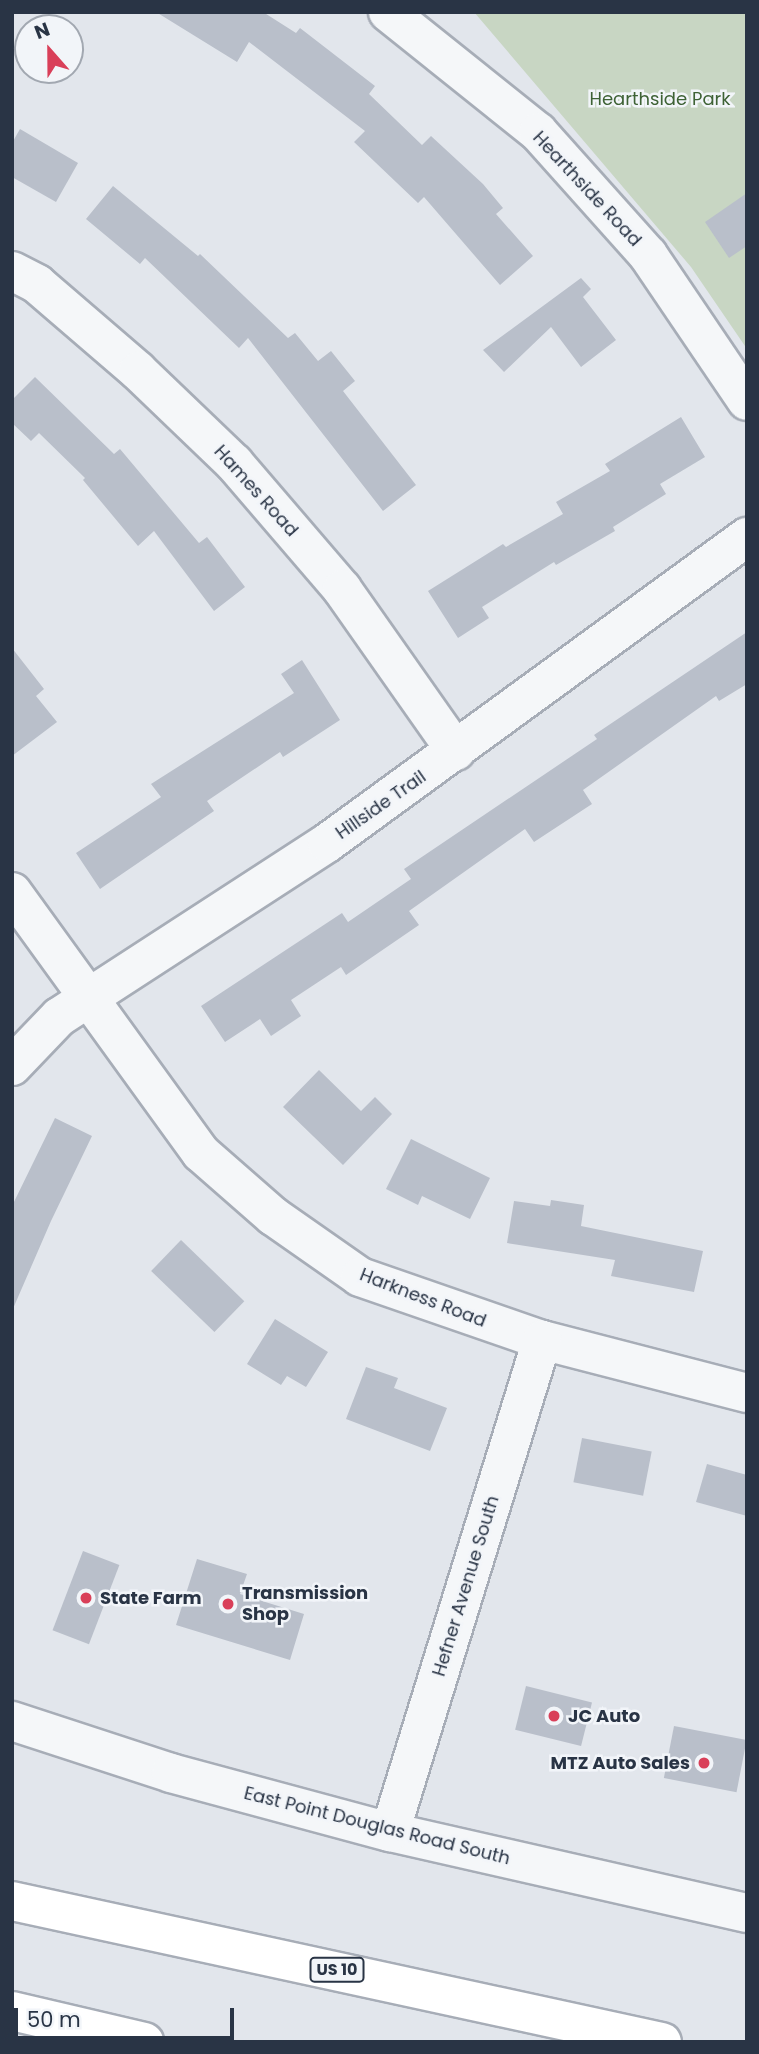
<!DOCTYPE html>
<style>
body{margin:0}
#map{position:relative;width:759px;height:2054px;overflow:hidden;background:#e2e6ec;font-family:Poppins,sans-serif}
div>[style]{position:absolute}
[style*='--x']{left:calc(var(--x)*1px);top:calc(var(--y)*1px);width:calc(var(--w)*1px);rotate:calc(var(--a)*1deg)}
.green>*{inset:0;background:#c8d6c3}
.building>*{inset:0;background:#b9bfca;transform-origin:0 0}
.roads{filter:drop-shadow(2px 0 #a7adb7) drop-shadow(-2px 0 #a7adb7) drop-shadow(0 2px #a7adb7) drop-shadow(0 -2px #a7adb7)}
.minor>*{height:38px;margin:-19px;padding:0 19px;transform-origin:19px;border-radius:19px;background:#f5f7f9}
.highway>*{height:38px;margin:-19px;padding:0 19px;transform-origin:19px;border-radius:19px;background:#fff}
.dots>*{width:19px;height:19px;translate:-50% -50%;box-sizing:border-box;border:4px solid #f2f5f9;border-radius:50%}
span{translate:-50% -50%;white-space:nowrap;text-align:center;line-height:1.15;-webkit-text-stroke:5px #f2f5f9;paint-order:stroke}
.shield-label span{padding:2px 5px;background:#f2f5f9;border:2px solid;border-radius:5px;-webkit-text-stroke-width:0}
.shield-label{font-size:16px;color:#293445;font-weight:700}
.park-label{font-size:18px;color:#3e6235}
.street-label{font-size:18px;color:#293445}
.poi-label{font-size:18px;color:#293445;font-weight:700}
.left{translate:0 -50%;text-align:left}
.right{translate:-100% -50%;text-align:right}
.frame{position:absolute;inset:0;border:14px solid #293445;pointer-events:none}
.north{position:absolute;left:14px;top:14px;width:70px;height:70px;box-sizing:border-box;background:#f2f5f9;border:2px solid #a2a8b1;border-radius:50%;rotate:339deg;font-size:19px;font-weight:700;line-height:28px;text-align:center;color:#293445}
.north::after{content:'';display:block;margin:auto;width:24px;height:32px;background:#d93f59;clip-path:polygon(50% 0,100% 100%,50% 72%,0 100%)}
.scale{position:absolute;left:14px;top:2008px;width:220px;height:32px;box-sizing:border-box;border:4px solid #293445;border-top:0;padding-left:9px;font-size:21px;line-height:24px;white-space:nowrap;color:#293445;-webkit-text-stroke:5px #f2f5f9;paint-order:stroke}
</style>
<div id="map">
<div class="green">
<i style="clip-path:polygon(474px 12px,747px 12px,747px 349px,691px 267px)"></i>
</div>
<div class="building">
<i style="clip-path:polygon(156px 12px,263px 12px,296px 33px,300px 28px,375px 86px,369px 94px,422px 145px,431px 136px,483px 184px,503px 208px,496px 214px,533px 256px,500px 285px,424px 197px,418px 203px,354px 142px,365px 131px,249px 42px,237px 62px)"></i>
<i style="clip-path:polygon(20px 129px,78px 163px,56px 202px,12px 177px,12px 143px)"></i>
<i style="clip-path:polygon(113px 186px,198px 256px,200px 254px,288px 338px,295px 333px,318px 361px,331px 351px,355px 381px,343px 391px,416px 485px,383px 511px,248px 338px,239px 348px,145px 258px,140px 264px,86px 219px)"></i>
<i style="clip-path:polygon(747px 193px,747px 246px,729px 258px,705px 222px)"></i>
<i style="clip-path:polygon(581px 278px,591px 289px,583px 297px,616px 340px,581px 367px,551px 327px,504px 372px,483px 350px)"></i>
<i style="clip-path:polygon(35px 377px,114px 454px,120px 449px,199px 543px,207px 537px,245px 587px,214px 611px,154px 531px,138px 546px,83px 480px,85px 478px,39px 433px,31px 441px,12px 423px,12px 400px)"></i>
<i style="clip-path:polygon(681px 417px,705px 457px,660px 484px,666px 494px,613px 527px,615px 531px,556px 565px,554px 562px,482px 607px,489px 618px,458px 638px,428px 591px,503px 544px,506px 547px,563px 514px,556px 502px,610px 471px,605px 464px)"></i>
<i style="clip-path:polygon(747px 632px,747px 684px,719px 701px,716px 696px,583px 790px,592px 804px,534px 842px,525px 829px,409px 911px,419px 925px,346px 975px,341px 967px,291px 1000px,301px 1016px,271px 1036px,260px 1019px,225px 1042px,201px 1006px,342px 913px,348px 922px,411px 879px,404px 869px,597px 739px,594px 735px)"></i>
<i style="clip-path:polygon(12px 648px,44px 689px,36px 696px,57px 722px,12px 756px)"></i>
<i style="clip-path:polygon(302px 660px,340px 720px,283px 757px,280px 752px,207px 801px,214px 811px,100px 889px,76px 853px,161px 797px,151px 784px,294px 693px,281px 674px)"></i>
<i style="clip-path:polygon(319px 1070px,361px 1111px,375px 1097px,392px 1114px,343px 1165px,283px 1107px)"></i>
<i style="clip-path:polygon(55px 1118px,92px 1136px,51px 1221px,12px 1311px,12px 1206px)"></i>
<i style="clip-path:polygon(411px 1139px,490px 1178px,470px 1219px,422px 1196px,418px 1205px,386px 1189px)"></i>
<i style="clip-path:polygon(551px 1200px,584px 1205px,581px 1226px,703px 1251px,694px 1292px,611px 1276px,615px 1260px,507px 1243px,514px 1201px,550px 1206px)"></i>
<i style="left:181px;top:1240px;width:88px;height:43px;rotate:44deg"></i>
<i style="clip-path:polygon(275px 1319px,328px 1352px,306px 1387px,287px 1376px,281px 1385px,247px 1364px)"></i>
<i style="clip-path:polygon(366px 1367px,398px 1378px,394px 1388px,447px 1408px,430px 1451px,346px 1419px)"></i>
<i style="left:582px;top:1438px;width:71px;height:45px;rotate:11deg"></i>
<i style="clip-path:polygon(707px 1464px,747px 1475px,747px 1516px,696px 1502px)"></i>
<i style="left:83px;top:1551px;width:39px;height:85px;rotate:21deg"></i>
<i style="clip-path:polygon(197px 1559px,247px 1574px,240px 1594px,304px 1614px,290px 1660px,176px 1625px)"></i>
<i style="left:526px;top:1686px;width:68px;height:45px;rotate:14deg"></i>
<i style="left:674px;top:1726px;width:74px;height:53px;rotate:11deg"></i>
</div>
<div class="roads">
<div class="minor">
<i style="--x:388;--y:12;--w:192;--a:38.7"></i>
<i style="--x:538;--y:132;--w:165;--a:48.2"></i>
<i style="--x:648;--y:255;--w:176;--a:55.9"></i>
<i style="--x:12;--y:271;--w:28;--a:27"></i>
<i style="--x:37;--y:284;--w:133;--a:40.7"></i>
<i style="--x:138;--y:371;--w:133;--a:43.8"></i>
<i style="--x:234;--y:463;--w:166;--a:49.4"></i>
<i style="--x:342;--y:589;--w:198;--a:54.9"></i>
<i style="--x:12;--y:892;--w:322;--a:54.1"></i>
<i style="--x:201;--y:1153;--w:96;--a:41.2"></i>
<i style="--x:273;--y:1216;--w:106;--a:35"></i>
<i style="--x:360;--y:1277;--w:193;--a:19.1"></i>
<i style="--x:542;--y:1340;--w:212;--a:14.5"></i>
<i style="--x:12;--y:1066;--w:68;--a:-46.2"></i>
<i style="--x:59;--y:1017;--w:320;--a:-33"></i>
<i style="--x:327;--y:843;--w:520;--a:-36.08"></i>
<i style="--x:12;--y:1721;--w:167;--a:18.1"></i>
<i style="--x:171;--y:1773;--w:227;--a:15.1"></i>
<i style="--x:390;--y:1832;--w:366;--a:12.8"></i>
<i style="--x:390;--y:1832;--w:515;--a:-72.83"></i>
</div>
<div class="highway">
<i style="--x:12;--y:1901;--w:665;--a:12.24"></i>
<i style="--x:12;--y:2011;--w:136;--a:13.2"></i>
</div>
</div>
<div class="dots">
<i style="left:86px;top:1598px;background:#d93f59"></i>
<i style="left:228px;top:1604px;background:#d93f59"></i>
<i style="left:554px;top:1716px;background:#d93f59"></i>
<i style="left:704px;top:1763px;background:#d93f59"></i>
</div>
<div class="shield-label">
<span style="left:337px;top:1970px">US 10</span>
</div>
<div class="park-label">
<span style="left:660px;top:99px">Hearthside Park</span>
</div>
<div class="street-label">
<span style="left:587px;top:189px;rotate:47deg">Hearthside Road</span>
<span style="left:256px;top:491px;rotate:48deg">Hames Road</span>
<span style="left:381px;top:805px;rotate:-35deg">Hillside Trail</span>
<span style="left:423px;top:1298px;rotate:21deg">Harkness Road</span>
<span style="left:466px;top:1586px;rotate:-73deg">Hefner Avenue South</span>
<span style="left:377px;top:1826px;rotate:14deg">East Point Douglas Road South</span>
</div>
<div class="poi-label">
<span class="left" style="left:242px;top:1604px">Transmission<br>Shop</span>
<span class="left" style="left:100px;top:1598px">State Farm</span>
<span class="left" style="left:568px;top:1716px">JC Auto</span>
<span class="right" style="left:690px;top:1763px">MTZ Auto Sales</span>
</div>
<div class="frame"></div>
<div class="north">N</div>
<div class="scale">50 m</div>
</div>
